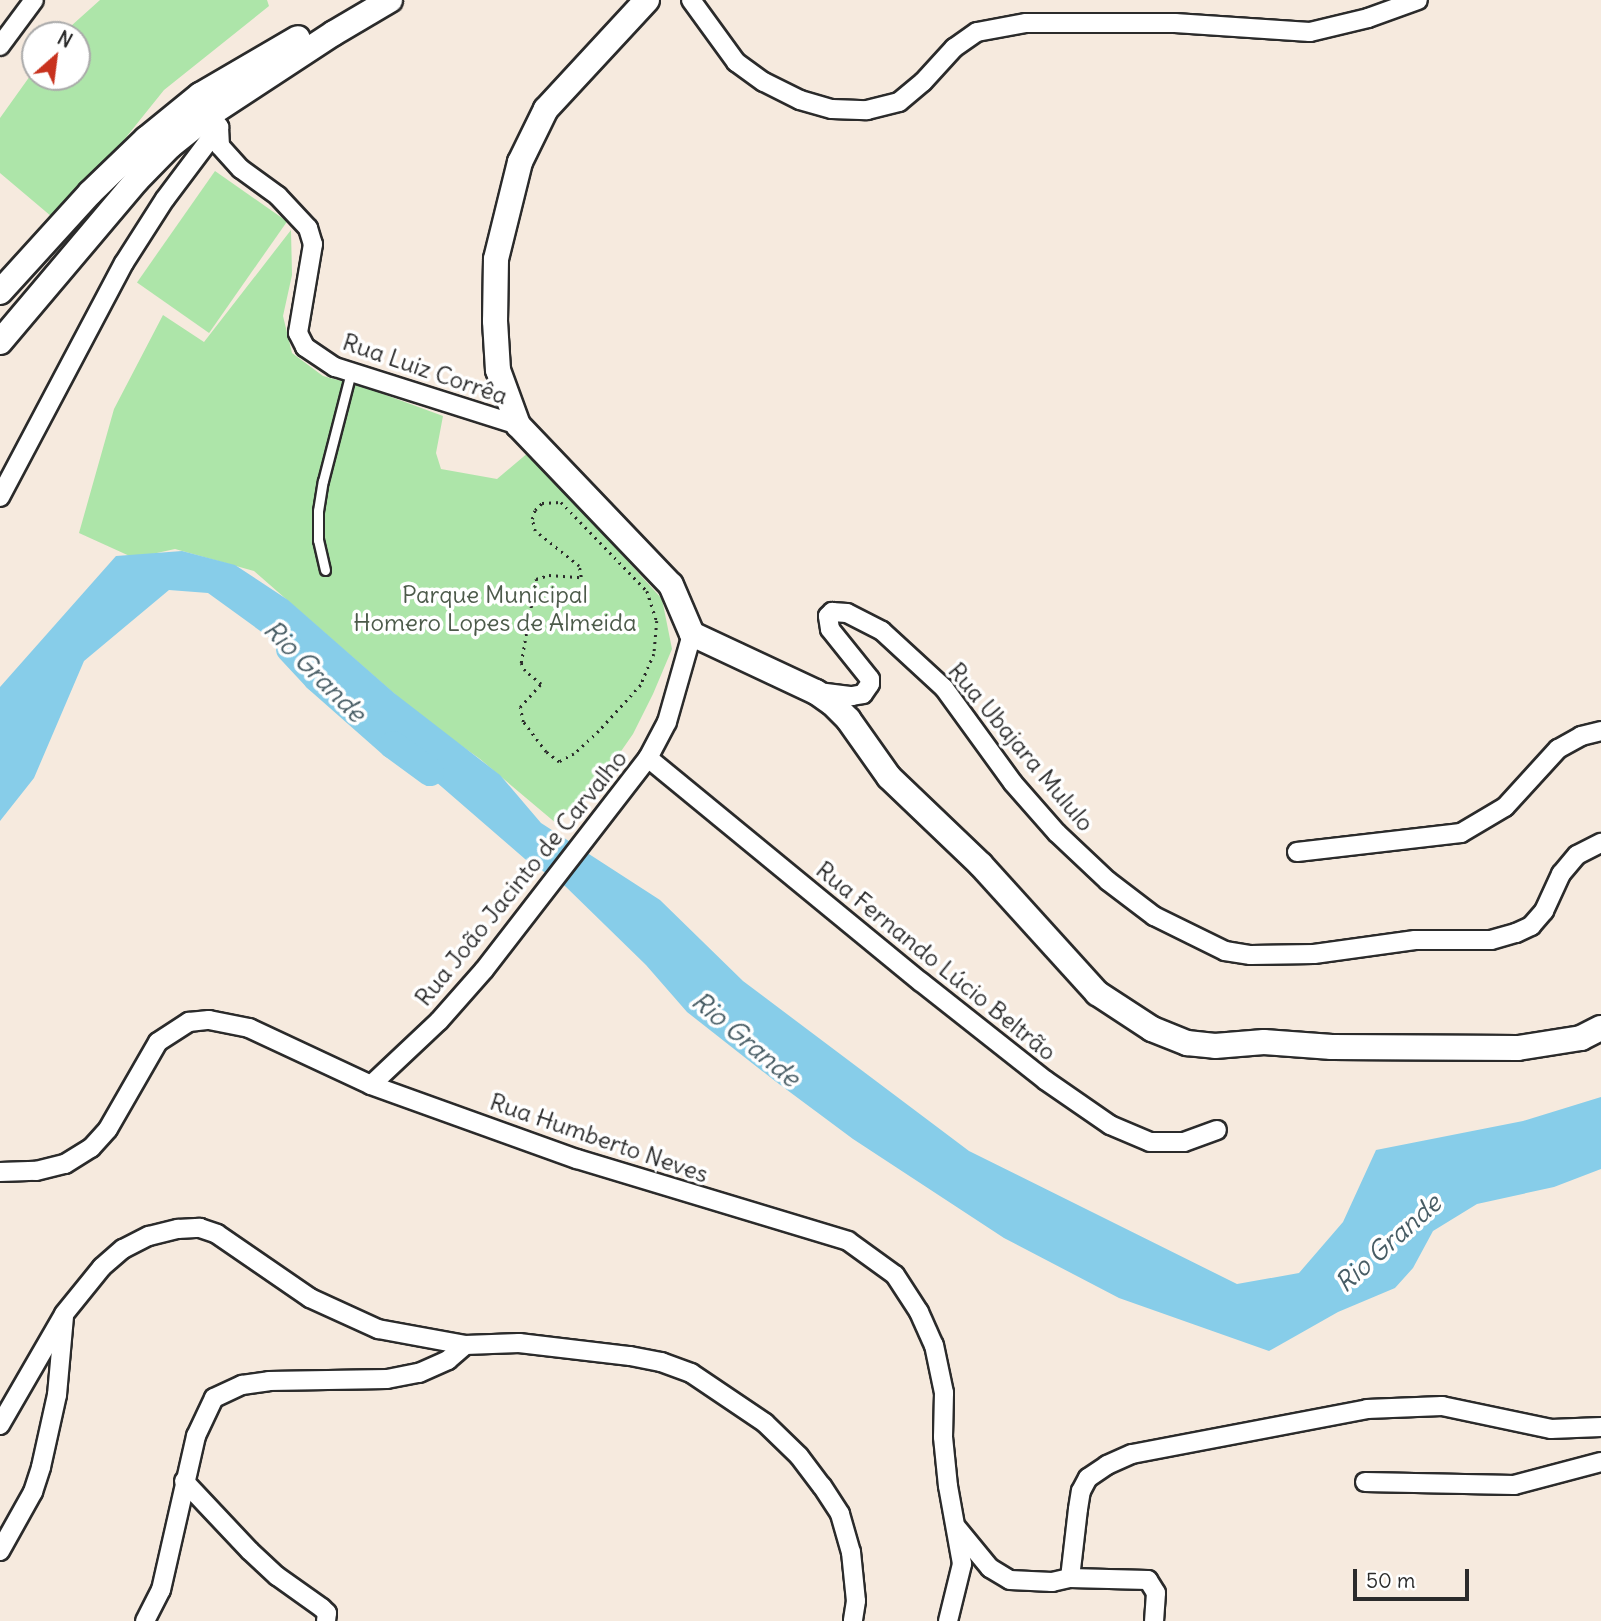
<!DOCTYPE html>
<meta charset="utf-8">
<style>
body{margin:0}
#map{position:relative;width:1601px;height:1621px;overflow:hidden;background:#f6eade;font-family:Delius,sans-serif}
div>[style]{position:absolute}
[style*='--x']{left:calc(var(--x)*1px);top:calc(var(--y)*1px);width:calc(var(--w)*1px);rotate:calc(var(--a)*1deg)}
.green>*{inset:0;background:#ade5a9;transform-origin:0 0}
.water>*{inset:0;background:#87cde9}
.river>*{height:28px;margin:-14px;padding:0 14px;transform-origin:14px;border-radius:14px;background:#87cde9}
.path>*{height:2.5px;margin-top:-1.25px;transform-origin:0;background:repeating-linear-gradient(90deg,#2b2b2b 0 2px,transparent 0 7px)}
.roads{filter:drop-shadow(2px 0 #2b2b2b) drop-shadow(-2px 0 #2b2b2b) drop-shadow(0 2px #2b2b2b) drop-shadow(0 -2px #2b2b2b)}
.lane>*{height:9px;margin:-4.5px;padding:0 4.5px;transform-origin:4.5px;border-radius:4.5px;background:#fff}
.street>*{height:18px;margin:-9px;padding:0 9px;transform-origin:9px;border-radius:9px;background:#fff}
.secondary>*{height:24px;margin:-12px;padding:0 12px;transform-origin:12px;border-radius:12px;background:#fff}
span{translate:-50% -50%;white-space:nowrap;text-align:center;line-height:1.15;-webkit-text-stroke:7px #fff;paint-order:stroke}
.street-label{font-size:24px;color:#2b2b2b}
.park-label{font-size:24px;color:#4c5a4a}
.water-label{font-size:26px;color:#475c64;font-style:italic}
.north{position:absolute;left:21px;top:21px;width:70px;height:70px;box-sizing:border-box;background:#fff;border:2px solid #aaa;border-radius:50%;rotate:28deg;font-size:19px;font-weight:700;line-height:28px;text-align:center;color:#2b2b2b}
.north::after{content:'';display:block;margin:auto;width:24px;height:32px;background:#c8321e;clip-path:polygon(50% 0,100% 100%,50% 72%,0 100%)}
.scale{position:absolute;left:1353px;top:1569px;width:116px;height:32px;box-sizing:border-box;border:4px solid #2b2b2b;border-top:0;padding-left:9px;font-size:21px;line-height:24px;white-space:nowrap;color:#2b2b2b;-webkit-text-stroke:5px #fff;paint-order:stroke}
</style>
<div id="map">
<div class="green">
<i style="clip-path:polygon(100px 0,267px 0,269px 6px,164px 90px,58px 222px,0 173px,0 118px,35px 69px,35px 77px,77px 77px,77px 35px,61px 35px)"></i>
<i style="left:215px;top:171px;width:88px;height:136px;rotate:35deg"></i>
<i style="clip-path:polygon(291px 230px,292px 275px,283px 316px,292px 353px,323px 376px,364px 387px,443px 416px,436px 453px,441px 469px,497px 479px,529px 452px,662px 599px,672px 649px,653px 694px,633px 734px,608px 770px,587px 797px,557px 824px,480px 759px,421px 717px,254px 571px,175px 549px,134px 558px,79px 533px,114px 409px,163px 315px,204px 342px)"></i>
</div>
<div class="water">
<i style="clip-path:polygon(182px 551px,235px 565px,288px 600px,394px 693px,500px 775px,541px 823px,660px 900px,743px 981px,969px 1151px,1237px 1284px,1299px 1273px,1343px 1222px,1376px 1150px,1523px 1121px,1601px 1097px,1601px 1169px,1554px 1187px,1477px 1204px,1433px 1231px,1413px 1268px,1395px 1288px,1338px 1312px,1269px 1351px,1119px 1298px,1004px 1238px,853px 1139px,775px 1081px,687px 1012px,646px 965px,565px 886px,525px 859px,270px 638px,208px 593px,169px 590px,84px 661px,34px 778px,0 821px,0 687px,116px 556px)"></i>
</div>
<div class="river">
<i style="--x:290;--y:649;--w:40;--a:47"></i>
<i style="--x:317;--y:678;--w:101;--a:41.4"></i>
<i style="--x:393;--y:745;--w:46;--a:36.1"></i>
</div>
<div class="path">
<i style="--x:561;--y:502;--w:124;--a:46"></i>
<i style="--x:647;--y:591;--w:32;--a:72"></i>
<i style="--x:657;--y:621;--w:33;--a:95"></i>
<i style="--x:654;--y:654;--w:34;--a:113"></i>
<i style="--x:641;--y:685;--w:62;--a:132.4"></i>
<i style="--x:599;--y:731;--w:34;--a:137"></i>
<i style="--x:574;--y:754;--w:17;--a:152"></i>
<i style="--x:559;--y:762;--w:16;--a:-142"></i>
<i style="--x:546;--y:752;--w:38;--a:-127"></i>
<i style="--x:523;--y:722;--w:15;--a:-101"></i>
<i style="--x:520;--y:707;--w:31;--a:-48"></i>
<i style="--x:541;--y:684;--w:21;--a:-141"></i>
<i style="--x:525;--y:671;--w:9;--a:-117"></i>
<i style="--x:521;--y:663;--w:85;--a:-79.9"></i>
<i style="--x:536;--y:579;--w:14;--a:-17"></i>
<i style="--x:549;--y:575;--w:32;--a:4"></i>
<i style="--x:581;--y:577;--w:11;--a:-100"></i>
<i style="--x:579;--y:566;--w:56;--a:-141.5"></i>
<i style="--x:535;--y:531;--w:12;--a:-104"></i>
<i style="--x:532;--y:519;--w:9;--a:-72"></i>
<i style="--x:535;--y:510;--w:10;--a:-45"></i>
<i style="--x:542;--y:503;--w:19;--a:-3"></i>
</div>
<div class="roads">
<div class="lane">
<i style="--x:325;--y:570;--w:31;--a:-103"></i>
<i style="--x:318;--y:540;--w:29;--a:-90"></i>
<i style="--x:318;--y:511;--w:30;--a:-81"></i>
<i style="--x:323;--y:481;--w:113;--a:-75.6"></i>
</div>
<div class="street">
<i style="--x:691;--y:0;--w:77;--a:54"></i>
<i style="--x:736;--y:62;--w:34;--a:36"></i>
<i style="--x:764;--y:82;--w:40;--a:26.6"></i>
<i style="--x:800;--y:100;--w:33;--a:16"></i>
<i style="--x:832;--y:109;--w:35;--a:2"></i>
<i style="--x:867;--y:110;--w:33;--a:-14"></i>
<i style="--x:899;--y:102;--w:31;--a:-40"></i>
<i style="--x:923;--y:82;--w:46;--a:-47.6"></i>
<i style="--x:954;--y:48;--w:28;--a:-35"></i>
<i style="--x:977;--y:32;--w:50;--a:-10.4"></i>
<i style="--x:1026;--y:23;--w:149;--a:0"></i>
<i style="--x:1175;--y:23;--w:135;--a:3.8"></i>
<i style="--x:1310;--y:32;--w:60;--a:-13.6"></i>
<i style="--x:1368;--y:18;--w:53;--a:-19.8"></i>
<i style="--x:0;--y:46;--w:57;--a:-53.5"></i>
<i style="--x:203;--y:107;--w:26;--a:51"></i>
<i style="--x:219;--y:127;--w:19;--a:87"></i>
<i style="--x:220;--y:146;--w:31;--a:48"></i>
<i style="--x:241;--y:169;--w:46;--a:36.1"></i>
<i style="--x:278;--y:196;--w:44;--a:46.8"></i>
<i style="--x:308;--y:228;--w:17;--a:73"></i>
<i style="--x:313;--y:244;--w:90;--a:99.6"></i>
<i style="--x:298;--y:333;--w:16;--a:63"></i>
<i style="--x:305;--y:347;--w:36;--a:34"></i>
<i style="--x:335;--y:367;--w:192;--a:17.6"></i>
<i style="--x:0;--y:497;--w:265;--a:-62.1"></i>
<i style="--x:124;--y:263;--w:76;--a:-57.4"></i>
<i style="--x:165;--y:199;--w:90;--a:-53.1"></i>
<i style="--x:818;--y:692;--w:34;--a:7"></i>
<i style="--x:852;--y:696;--w:11;--a:-10"></i>
<i style="--x:863;--y:694;--w:12;--a:-55"></i>
<i style="--x:870;--y:684;--w:5;--a:-90"></i>
<i style="--x:870;--y:679;--w:64;--a:-128.7"></i>
<i style="--x:830;--y:629;--w:13;--a:-99"></i>
<i style="--x:828;--y:616;--w:6;--a:-45"></i>
<i style="--x:832;--y:612;--w:15;--a:4"></i>
<i style="--x:847;--y:613;--w:39;--a:27"></i>
<i style="--x:882;--y:631;--w:84;--a:42.6"></i>
<i style="--x:944;--y:688;--w:117;--a:54"></i>
<i style="--x:1013;--y:783;--w:67;--a:48.7"></i>
<i style="--x:1057;--y:833;--w:70;--a:43.3"></i>
<i style="--x:1108;--y:881;--w:58;--a:37.3"></i>
<i style="--x:1154;--y:916;--w:79;--a:26.2"></i>
<i style="--x:1225;--y:951;--w:26;--a:9"></i>
<i style="--x:1251;--y:955;--w:63;--a:-0.9"></i>
<i style="--x:1314;--y:954;--w:102;--a:-7.9"></i>
<i style="--x:1415;--y:940;--w:76;--a:0"></i>
<i style="--x:1491;--y:940;--w:26;--a:-16"></i>
<i style="--x:1516;--y:933;--w:17;--a:-25"></i>
<i style="--x:1531;--y:926;--w:20;--a:-49"></i>
<i style="--x:1544;--y:911;--w:41;--a:-65.3"></i>
<i style="--x:1561;--y:874;--w:25;--a:-50"></i>
<i style="--x:1577;--y:855;--w:27;--a:-27"></i>
<i style="--x:648;--y:758;--w:353;--a:39.4"></i>
<i style="--x:921;--y:982;--w:158;--a:38.3"></i>
<i style="--x:1045;--y:1080;--w:79;--a:34.7"></i>
<i style="--x:1110;--y:1125;--w:43;--a:23"></i>
<i style="--x:1150;--y:1142;--w:34;--a:0"></i>
<i style="--x:1184;--y:1142;--w:35;--a:-20"></i>
<i style="--x:1297;--y:852;--w:165;--a:-6.6"></i>
<i style="--x:1461;--y:833;--w:51;--a:-30.6"></i>
<i style="--x:1505;--y:807;--w:79;--a:-47.6"></i>
<i style="--x:1558;--y:749;--w:26;--a:-29"></i>
<i style="--x:1581;--y:736;--w:21;--a:-14"></i>
<i style="--x:371;--y:1085;--w:93;--a:-43.3"></i>
<i style="--x:439;--y:1021;--w:68;--a:-48.6"></i>
<i style="--x:484;--y:970;--w:268;--a:-52.3"></i>
<i style="--x:648;--y:758;--w:41;--a:-62.2"></i>
<i style="--x:667;--y:722;--w:91;--a:-74.1"></i>
<i style="--x:0;--y:1172;--w:36;--a:-2"></i>
<i style="--x:36;--y:1171;--w:30;--a:-14"></i>
<i style="--x:65;--y:1164;--w:31;--a:-32"></i>
<i style="--x:91;--y:1148;--w:25;--a:-48"></i>
<i style="--x:108;--y:1129;--w:100;--a:-60.1"></i>
<i style="--x:158;--y:1042;--w:37;--a:-33"></i>
<i style="--x:189;--y:1022;--w:20;--a:-6"></i>
<i style="--x:209;--y:1020;--w:41;--a:11.3"></i>
<i style="--x:249;--y:1028;--w:135;--a:25"></i>
<i style="--x:371;--y:1085;--w:219;--a:19.8"></i>
<i style="--x:577;--y:1159;--w:283;--a:16.8"></i>
<i style="--x:848;--y:1241;--w:58;--a:35.9"></i>
<i style="--x:895;--y:1275;--w:44;--a:57"></i>
<i style="--x:919;--y:1312;--w:36;--a:66"></i>
<i style="--x:934;--y:1345;--w:49;--a:78.2"></i>
<i style="--x:944;--y:1393;--w:44;--a:91.3"></i>
<i style="--x:943;--y:1437;--w:49;--a:84.2"></i>
<i style="--x:948;--y:1486;--w:79;--a:79.8"></i>
<i style="--x:962;--y:1564;--w:59;--a:103.8"></i>
<i style="--x:0;--y:1425;--w:128;--a:-60"></i>
<i style="--x:64;--y:1314;--w:60;--a:-51"></i>
<i style="--x:102;--y:1267;--w:28;--a:-41"></i>
<i style="--x:123;--y:1249;--w:29;--a:-27"></i>
<i style="--x:149;--y:1236;--w:30;--a:-14"></i>
<i style="--x:178;--y:1229;--w:22;--a:-3"></i>
<i style="--x:200;--y:1228;--w:18;--a:19"></i>
<i style="--x:217;--y:1234;--w:113;--a:34.5"></i>
<i style="--x:310;--y:1298;--w:75;--a:24.5"></i>
<i style="--x:378;--y:1329;--w:88;--a:10.4"></i>
<i style="--x:465;--y:1345;--w:54;--a:-2.1"></i>
<i style="--x:519;--y:1343;--w:112;--a:6.7"></i>
<i style="--x:630;--y:1356;--w:32;--a:11"></i>
<i style="--x:661;--y:1362;--w:32;--a:20"></i>
<i style="--x:691;--y:1373;--w:89;--a:34"></i>
<i style="--x:765;--y:1423;--w:47;--a:44.1"></i>
<i style="--x:799;--y:1456;--w:38;--a:53"></i>
<i style="--x:822;--y:1486;--w:33;--a:57"></i>
<i style="--x:840;--y:1514;--w:40;--a:74"></i>
<i style="--x:851;--y:1552;--w:49;--a:84.2"></i>
<i style="--x:856;--y:1601;--w:20;--a:99"></i>
<i style="--x:184;--y:1481;--w:96;--a:46.7"></i>
<i style="--x:250;--y:1551;--w:37;--a:43"></i>
<i style="--x:277;--y:1576;--w:55;--a:35.4"></i>
<i style="--x:322;--y:1608;--w:7;--a:45"></i>
<i style="--x:327;--y:1613;--w:8;--a:97"></i>
<i style="--x:1365;--y:1482;--w:149;--a:1.2"></i>
<i style="--x:1514;--y:1485;--w:90;--a:-14.8"></i>
<i style="--x:957;--y:1528;--w:52;--a:50.5"></i>
<i style="--x:990;--y:1568;--w:23;--a:31"></i>
<i style="--x:1010;--y:1580;--w:42;--a:2.7"></i>
<i style="--x:1052;--y:1582;--w:18;--a:-13"></i>
<i style="--x:1070;--y:1578;--w:69;--a:-83.4"></i>
<i style="--x:1078;--y:1509;--w:18;--a:-81"></i>
<i style="--x:1081;--y:1491;--w:15;--a:-62"></i>
<i style="--x:1088;--y:1478;--w:23;--a:-34"></i>
<i style="--x:1107;--y:1465;--w:27;--a:-24"></i>
<i style="--x:1132;--y:1454;--w:239;--a:-10.8"></i>
<i style="--x:1367;--y:1409;--w:75;--a:-2.3"></i>
<i style="--x:1442;--y:1406;--w:111;--a:11.9"></i>
<i style="--x:1551;--y:1429;--w:50;--a:-2.3"></i>
<i style="--x:0;--y:1551;--w:68;--a:-60.8"></i>
<i style="--x:33;--y:1492;--w:26;--a:-72"></i>
<i style="--x:41;--y:1467;--w:74;--a:-77.5"></i>
<i style="--x:57;--y:1395;--w:78;--a:-84.9"></i>
<i style="--x:1070;--y:1578;--w:78;--a:1.5"></i>
<i style="--x:1148;--y:1580;--w:15;--a:58"></i>
<i style="--x:1156;--y:1593;--w:28;--a:94"></i>
<i style="--x:145;--y:1621;--w:35;--a:-63"></i>
<i style="--x:161;--y:1590;--w:158;--a:-77.2"></i>
<i style="--x:196;--y:1436;--w:42;--a:-64.7"></i>
<i style="--x:214;--y:1398;--w:31;--a:-25"></i>
<i style="--x:242;--y:1385;--w:27;--a:-8"></i>
<i style="--x:269;--y:1381;--w:118;--a:-1"></i>
<i style="--x:387;--y:1379;--w:33;--a:-11"></i>
<i style="--x:419;--y:1373;--w:32;--a:-24"></i>
<i style="--x:448;--y:1360;--w:23;--a:-41"></i>
</div>
<div class="secondary">
<i style="--x:647;--y:0;--w:149;--a:132.8"></i>
<i style="--x:546;--y:109;--w:59;--a:116.1"></i>
<i style="--x:520;--y:162;--w:100;--a:103.9"></i>
<i style="--x:496;--y:259;--w:62;--a:90.9"></i>
<i style="--x:495;--y:321;--w:49;--a:86.5"></i>
<i style="--x:498;--y:370;--w:59;--a:70"></i>
<i style="--x:518;--y:425;--w:221;--a:46.3"></i>
<i style="--x:671;--y:585;--w:53;--a:66.8"></i>
<i style="--x:692;--y:634;--w:137;--a:25.1"></i>
<i style="--x:816;--y:692;--w:19;--a:35"></i>
<i style="--x:832;--y:703;--w:23;--a:45"></i>
<i style="--x:848;--y:719;--w:71;--a:54.7"></i>
<i style="--x:889;--y:777;--w:127;--a:43.7"></i>
<i style="--x:981;--y:865;--w:173;--a:47.8"></i>
<i style="--x:1097;--y:993;--w:66;--a:33.2"></i>
<i style="--x:1152;--y:1029;--w:38;--a:22"></i>
<i style="--x:1187;--y:1043;--w:28;--a:6"></i>
<i style="--x:1215;--y:1046;--w:49;--a:-4.7"></i>
<i style="--x:1264;--y:1042;--w:68;--a:4.2"></i>
<i style="--x:1332;--y:1047;--w:186;--a:0.3"></i>
<i style="--x:1518;--y:1048;--w:64;--a:-9"></i>
<i style="--x:1581;--y:1038;--w:22;--a:-27"></i>
<i style="--x:0;--y:292;--w:134;--a:-47.7"></i>
<i style="--x:90;--y:193;--w:78;--a:-44"></i>
<i style="--x:146;--y:139;--w:70;--a:-39.2"></i>
<i style="--x:200;--y:95;--w:113;--a:-30.2"></i>
<i style="--x:0;--y:342;--w:211;--a:-49.8"></i>
<i style="--x:136;--y:181;--w:49;--a:-45.8"></i>
<i style="--x:170;--y:146;--w:50;--a:-38.5"></i>
<i style="--x:209;--y:115;--w:149;--a:-33.3"></i>
<i style="--x:334;--y:33;--w:65;--a:-30.5"></i>
</div>
</div>
<div class="street-label">
<span style="left:425px;top:369px;rotate:19deg">Rua Luiz Corrêa</span>
<span style="left:1021px;top:747px;rotate:50deg">Rua Ubajara Mululo</span>
<span style="left:521px;top:878px;rotate:-51deg">Rua João Jacinto de Carvalho</span>
<span style="left:936px;top:961px;rotate:39deg">Rua Fernando Lúcio Beltrão</span>
<span style="left:599px;top:1138px;rotate:19deg">Rua Humberto Neves</span>
</div>
<div class="park-label">
<span style="left:495px;top:609px">Parque Municipal<br>Homero Lopes de Almeida</span>
</div>
<div class="water-label">
<span style="left:315px;top:671px;rotate:45deg">Rio Grande</span>
<span style="left:746px;top:1039px;rotate:40deg">Rio Grande</span>
<span style="left:1388px;top:1243px;rotate:-42deg">Rio Grande</span>
</div>
<div class="north">N</div>
<div class="scale">50 m</div>
</div>
